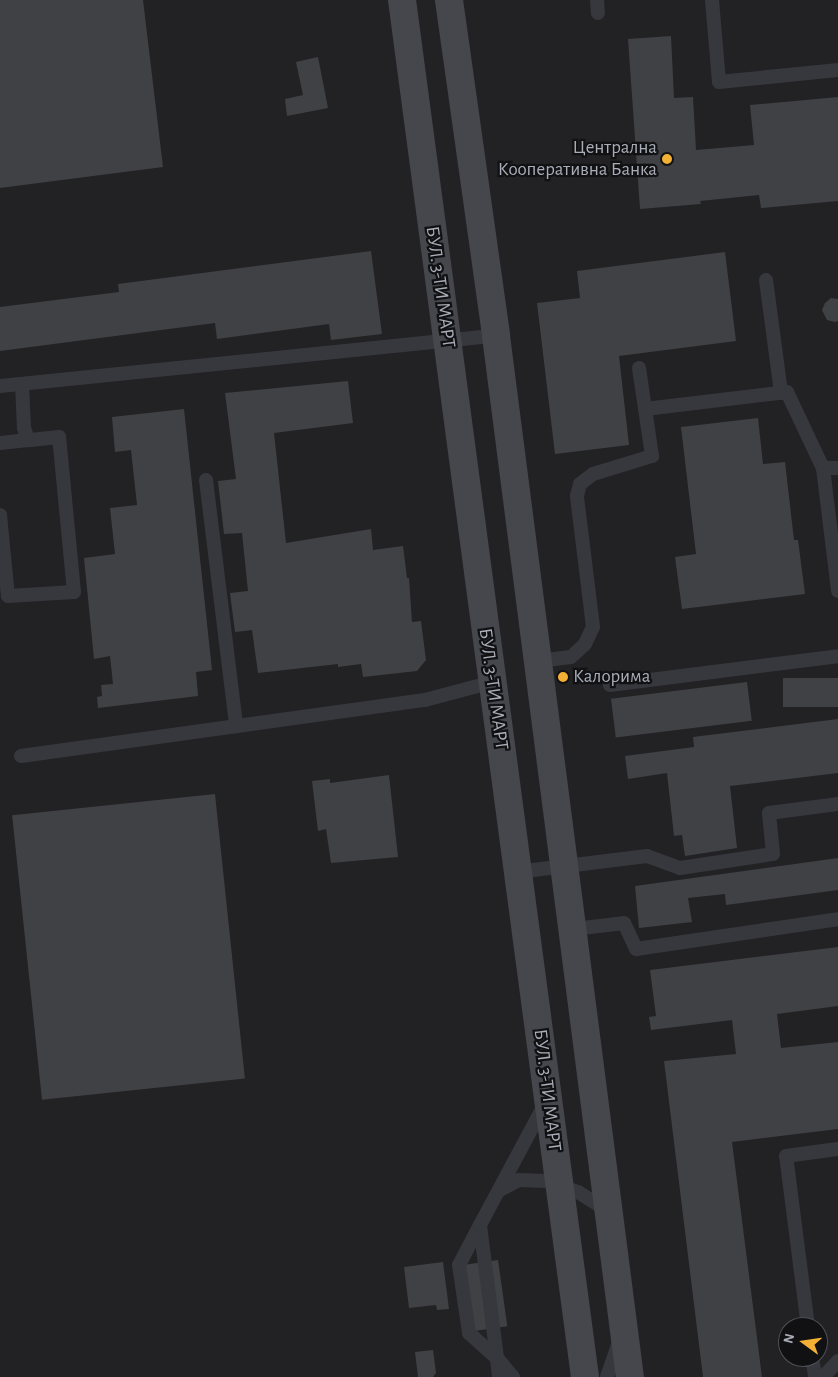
<!DOCTYPE html>
<meta charset="utf-8">
<style>
body{margin:0}
#map{position:relative;width:838px;height:1377px;overflow:hidden;background:#161618;font-family:"Alegreya Sans",sans-serif}
div>[style]{position:absolute}
[style*='--x']{left:calc(var(--x)*1px);top:calc(var(--y)*1px);width:calc(var(--w)*1px);rotate:calc(var(--a)*1deg)}
.built>*{inset:0;background:#222225}
.building>*{inset:0;background:#404145;transform-origin:0 0}
.service>*{height:14px;margin:-7px;padding:0 7px;transform-origin:7px;border-radius:7px;background:#37383d}
.secondary>*{height:28px;margin:-14px;padding:0 14px;transform-origin:14px;border-radius:14px;background:#45474d}
.dots>*{width:14px;height:14px;translate:-50% -50%;box-sizing:border-box;border:2px solid #111113;border-radius:50%}
span{translate:-50% -50%;white-space:nowrap;text-align:center;line-height:1.15;-webkit-text-stroke:4.5px #111113;paint-order:stroke}
.poi-label{font-size:19px;color:#a8adb8}
.right{translate:-100% -50%;text-align:right}
.left{translate:0 -50%;text-align:left}
.street-label{font-size:19px;color:#a8adb8}
.north{position:absolute;left:778px;top:1317px;width:50px;height:50px;box-sizing:border-box;background:#111113;border:1px solid #4d4f55;border-radius:50%;rotate:284deg;font-size:14px;font-weight:700;line-height:20px;text-align:center;color:#a8adb8}
.north::after{content:'';display:block;margin:auto;width:18px;height:22px;background:#f2b134;clip-path:polygon(50% 0,100% 100%,50% 72%,0 100%)}
</style>
<div id="map">
<div class="built">
<i style="clip-path:polygon(evenodd,0 0,838px 0,838px 1377px,0 1377px,0 0,788px 1327px,818px 1327px,818px 1357px,788px 1357px,788px 1327px)"></i>
</div>
<div class="building">
<i style="clip-path:polygon(0 0,143px 0,163px 167px,0 188px)"></i>
<i style="clip-path:polygon(671px 36px,674px 98px,693px 97px,696px 150px,754px 145px,750px 105px,838px 97px,838px 201px,761px 208px,759px 195px,700px 201px,701px 204px,640px 209px,628px 39px)"></i>
<i style="clip-path:polygon(318px 57px,328px 108px,287px 116px,285px 99px,303px 95px,296px 62px)"></i>
<i style="clip-path:polygon(371px 251px,382px 334px,331px 340px,329px 324px,217px 339px,215px 323px,0 351px,0 307px,119px 292px,118px 284px)"></i>
<i style="clip-path:polygon(725px 252px,736px 341px,619px 356px,629px 445px,555px 454px,537px 303px,580px 298px,577px 271px)"></i>
<i style="clip-path:polygon(831px 298px,838px 299px,838px 321px,835px 322px,827px 320px,822px 310px,825px 303px)"></i>
<i style="clip-path:polygon(348px 381px,353px 423px,274px 433px,286px 543px,371px 529px,373px 550px,403px 546px,407px 578px,409px 578px,412px 622px,421px 621px,426px 660px,417px 671px,363px 677px,361px 664px,338px 667px,338px 664px,258px 673px,252px 630px,235px 632px,230px 593px,248px 591px,242px 533px,224px 534px,218px 481px,236px 479px,225px 393px)"></i>
<i style="clip-path:polygon(184px 409px,212px 670px,196px 672px,198px 696px,98px 708px,97px 697px,102px 696px,101px 685px,113px 684px,110px 656px,94px 659px,84px 558px,115px 554px,110px 508px,137px 505px,131px 450px,115px 452px,112px 417px)"></i>
<i style="clip-path:polygon(758px 418px,763px 464px,785px 462px,794px 540px,798px 540px,805px 594px,682px 609px,675px 557px,696px 554px,681px 427px)"></i>
<i style="left:838px;top:678px;width:29px;height:55px;rotate:90deg"></i>
<i style="left:747px;top:682px;width:39px;height:137px;rotate:83deg"></i>
<i style="clip-path:polygon(838px 719px,838px 773px,730px 786px,737px 848px,685px 856px,682px 835px,674px 836px,667px 773px,628px 779px,625px 756px,694px 747px,693px 737px)"></i>
<i style="clip-path:polygon(389px 775px,398px 857px,331px 863px,326px 829px,318px 831px,312px 781px,330px 779px,330px 783px)"></i>
<i style="left:215px;top:794px;width:286px;height:204px;rotate:84deg"></i>
<i style="clip-path:polygon(838px 858px,838px 890px,726px 905px,725px 894px,688px 898px,692px 922px,639px 928px,635px 886px)"></i>
<i style="clip-path:polygon(838px 947px,838px 1006px,777px 1014px,781px 1048px,838px 1042px,838px 1129px,732px 1142px,762px 1377px,703px 1377px,664px 1061px,736px 1054px,732px 1020px,651px 1030px,649px 1017px,656px 1016px,650px 970px)"></i>
<i style="left:498px;top:1260px;width:67px;height:39px;rotate:82deg"></i>
<i style="clip-path:polygon(443px 1262px,449px 1309px,437px 1310px,436px 1305px,409px 1308px,404px 1267px)"></i>
<i style="clip-path:polygon(433px 1350px,436px 1373px,433px 1377px,418px 1377px,415px 1352px)"></i>
</div>
<div class="service">
<i style="--x:597;--y:0;--w:13;--a:86"></i>
<i style="--x:712;--y:0;--w:82;--a:85.1"></i>
<i style="--x:719;--y:82;--w:120;--a:-5.8"></i>
<i style="--x:766;--y:280;--w:114;--a:82.4"></i>
<i style="--x:0;--y:386;--w:499;--a:-5.8"></i>
<i style="--x:645;--y:409;--w:143;--a:-6.8"></i>
<i style="--x:787;--y:392;--w:84;--a:64.7"></i>
<i style="--x:823;--y:468;--w:124;--a:83"></i>
<i style="--x:0;--y:443;--w:28;--a:-6"></i>
<i style="--x:28;--y:440;--w:13;--a:-108"></i>
<i style="--x:24;--y:428;--w:44;--a:-92.6"></i>
<i style="--x:823;--y:468;--w:15;--a:0"></i>
<i style="--x:206;--y:480;--w:248;--a:83"></i>
<i style="--x:0;--y:515;--w:81;--a:84.4"></i>
<i style="--x:8;--y:596;--w:66;--a:-3.5"></i>
<i style="--x:74;--y:592;--w:156;--a:-95.5"></i>
<i style="--x:59;--y:437;--w:31;--a:174"></i>
<i style="--x:538;--y:661;--w:33;--a:-7"></i>
<i style="--x:571;--y:657;--w:19;--a:-43"></i>
<i style="--x:585;--y:644;--w:19;--a:-65"></i>
<i style="--x:593;--y:627;--w:132;--a:-97"></i>
<i style="--x:577;--y:496;--w:12;--a:-76"></i>
<i style="--x:580;--y:484;--w:16;--a:-38"></i>
<i style="--x:593;--y:474;--w:62;--a:-17"></i>
<i style="--x:652;--y:456;--w:89;--a:-98.4"></i>
<i style="--x:610;--y:685;--w:230;--a:-7.2"></i>
<i style="--x:21;--y:756;--w:408;--a:-7.9"></i>
<i style="--x:425;--y:700;--w:69;--a:-15"></i>
<i style="--x:517;--y:872;--w:131;--a:-7"></i>
<i style="--x:647;--y:856;--w:35;--a:20"></i>
<i style="--x:680;--y:868;--w:94;--a:-8.6"></i>
<i style="--x:773;--y:854;--w:41;--a:-95.6"></i>
<i style="--x:769;--y:813;--w:70;--a:-7.4"></i>
<i style="--x:574;--y:929;--w:50;--a:-6.8"></i>
<i style="--x:624;--y:923;--w:29;--a:65"></i>
<i style="--x:636;--y:949;--w:204;--a:-8.4"></i>
<i style="--x:500;--y:1190;--w:21;--a:-28"></i>
<i style="--x:519;--y:1180;--w:27;--a:2"></i>
<i style="--x:546;--y:1181;--w:34;--a:19"></i>
<i style="--x:578;--y:1192;--w:36;--a:32"></i>
<i style="--x:480;--y:1225;--w:45;--a:117.7"></i>
<i style="--x:459;--y:1265;--w:69;--a:81.6"></i>
<i style="--x:469;--y:1333;--w:38;--a:42"></i>
<i style="--x:497;--y:1358;--w:19;--a:84"></i>
<i style="--x:808;--y:1327;--w:172;--a:-97.3"></i>
<i style="--x:786;--y:1156;--w:52;--a:-7.7"></i>
<i style="--x:812;--y:1357;--w:20;--a:81"></i>
<i style="--x:513;--y:1377;--w:25;--a:-130"></i>
<i style="--x:497;--y:1358;--w:134;--a:-97.3"></i>
<i style="--x:480;--y:1225;--w:137;--a:-61.8"></i>
<i style="--x:607;--y:1377;--w:39;--a:-71"></i>
<i style="--x:823;--y:1377;--w:22;--a:-47"></i>
</div>
<div class="secondary">
<i style="--x:402;--y:0;--w:1389;--a:82.43"></i>
<i style="--x:449;--y:0;--w:339;--a:82"></i>
<i style="--x:496;--y:336;--w:1050;--a:82.67"></i>
</div>
<div class="dots">
<i style="left:667px;top:159px;background:#f2b134"></i>
<i style="left:563px;top:677px;background:#f2b134"></i>
</div>
<div class="poi-label">
<span class="right" style="left:657px;top:159px">Централна<br>Кооперативна Банка</span>
<span class="left" style="left:573px;top:677px">Калорима</span>
</div>
<div class="street-label">
<span style="left:440px;top:287px;rotate:82deg">БУЛ. 3-ТИ МАРТ</span>
<span style="left:493px;top:689px;rotate:82deg">БУЛ. 3-ТИ МАРТ</span>
<span style="left:547px;top:1090px;rotate:83deg">БУЛ. 3-ТИ МАРТ</span>
</div>
<div class="north">N</div>
</div>
